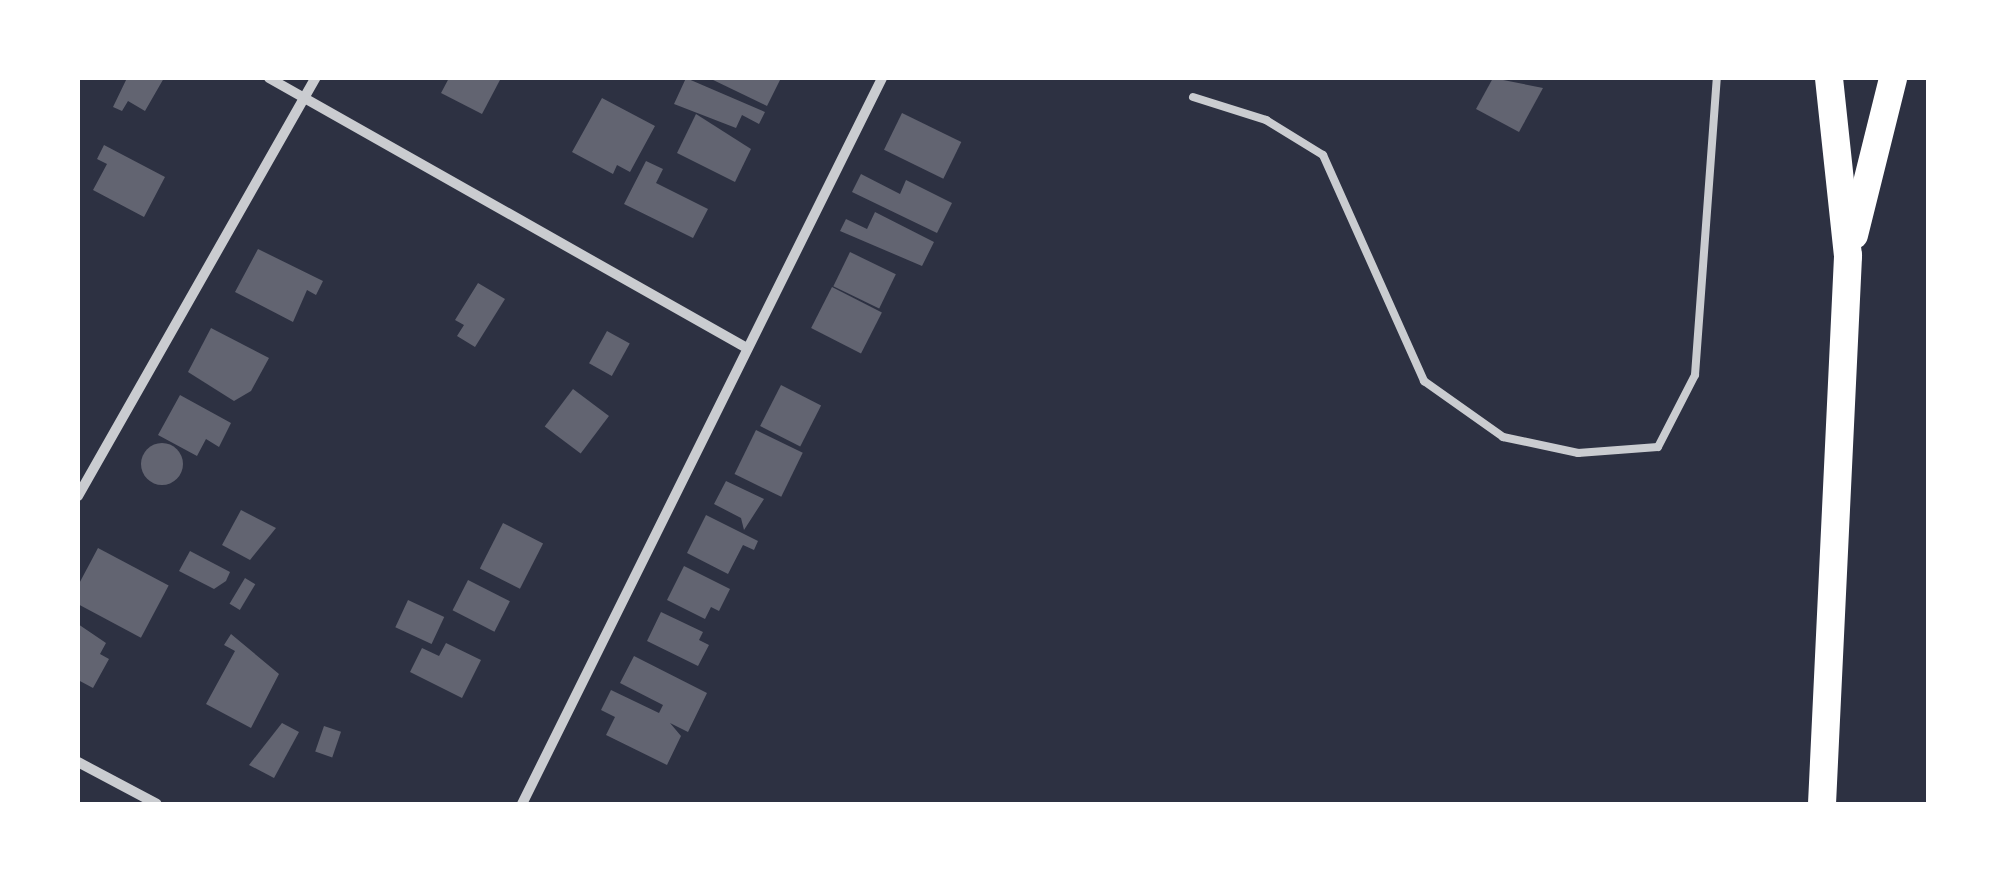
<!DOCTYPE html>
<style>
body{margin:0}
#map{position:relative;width:2006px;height:882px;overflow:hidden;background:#2d3142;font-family:"Fira Sans Condensed",sans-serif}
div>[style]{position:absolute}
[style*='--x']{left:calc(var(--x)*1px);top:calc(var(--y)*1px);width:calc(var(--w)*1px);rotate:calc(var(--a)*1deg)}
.building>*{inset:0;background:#626471;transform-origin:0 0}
.round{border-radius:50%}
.service>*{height:8px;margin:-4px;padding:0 4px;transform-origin:4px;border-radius:4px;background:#caccd0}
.minor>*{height:10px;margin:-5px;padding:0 5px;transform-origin:5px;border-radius:5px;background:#caccd0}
.trunk>*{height:28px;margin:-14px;padding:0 14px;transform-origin:14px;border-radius:14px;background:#fff}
span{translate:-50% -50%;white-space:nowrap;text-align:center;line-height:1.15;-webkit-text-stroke:10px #fff;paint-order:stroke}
.frame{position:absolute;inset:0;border:80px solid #fff;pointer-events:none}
</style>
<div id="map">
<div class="building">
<i style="clip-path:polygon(127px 78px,164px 78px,145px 111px,128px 101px,122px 111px,113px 107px)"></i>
<i style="clip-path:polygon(449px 78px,501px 78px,482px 114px,441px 93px)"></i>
<i style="clip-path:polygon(686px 78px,765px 112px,759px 124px,742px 115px,736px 128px,674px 104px)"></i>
<i style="clip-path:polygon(709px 78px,781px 78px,767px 106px)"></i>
<i style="clip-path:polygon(1493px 78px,1543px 88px,1519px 132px,1476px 109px)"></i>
<i style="clip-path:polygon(602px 98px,655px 126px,630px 172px,617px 165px,613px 174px,572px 152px)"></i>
<i style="left:902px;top:113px;width:66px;height:41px;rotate:26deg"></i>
<i style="clip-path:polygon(696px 114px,751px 149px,735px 182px,677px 153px)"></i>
<i style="clip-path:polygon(104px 145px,165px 177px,144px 217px,93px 190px,107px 164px,97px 159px)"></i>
<i style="clip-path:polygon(646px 161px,663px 169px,656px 183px,708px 209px,693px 238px,624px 204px)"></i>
<i style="clip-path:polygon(861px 174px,900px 194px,906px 180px,952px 203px,937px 233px,852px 192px)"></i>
<i style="clip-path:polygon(875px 212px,934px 242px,922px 266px,840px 231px,846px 219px,867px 229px)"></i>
<i style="clip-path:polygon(258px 249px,323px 281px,316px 295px,307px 290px,293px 322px,235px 292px)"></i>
<i style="left:850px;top:252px;width:51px;height:38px;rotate:26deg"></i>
<i style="clip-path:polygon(478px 283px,505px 299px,475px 347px,457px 336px,464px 325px,455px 320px)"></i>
<i style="left:832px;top:287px;width:56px;height:46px;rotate:27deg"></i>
<i style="clip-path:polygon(211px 328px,269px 358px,251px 391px,234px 401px,188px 372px)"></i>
<i style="left:607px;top:331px;width:26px;height:37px;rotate:29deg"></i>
<i style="left:781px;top:385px;width:45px;height:46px;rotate:27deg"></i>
<i style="left:573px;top:389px;width:45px;height:47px;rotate:37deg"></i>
<i style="clip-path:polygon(180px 395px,231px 423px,219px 447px,206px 439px,197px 456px,158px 435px)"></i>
<i style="left:756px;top:430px;width:52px;height:49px;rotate:26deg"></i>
<i class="round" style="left:141px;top:443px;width:42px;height:42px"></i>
<i style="clip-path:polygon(726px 481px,764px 499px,744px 530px,741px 518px,714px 504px)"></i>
<i style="clip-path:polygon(241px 510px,276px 528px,250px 560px,222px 545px)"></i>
<i style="clip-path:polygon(706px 515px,758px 541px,754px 550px,743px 545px,728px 574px,687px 553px)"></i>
<i style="left:503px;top:523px;width:45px;height:51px;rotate:27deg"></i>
<i style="left:98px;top:548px;width:80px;height:59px;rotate:28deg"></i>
<i style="clip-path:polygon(190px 551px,230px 572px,226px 581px,214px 589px,179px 571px)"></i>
<i style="clip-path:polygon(684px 566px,730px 589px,719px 611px,711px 607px,705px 619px,667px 600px)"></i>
<i style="left:245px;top:578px;width:12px;height:30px;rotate:31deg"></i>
<i style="left:468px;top:580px;width:47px;height:34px;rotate:27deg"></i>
<i style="left:408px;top:600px;width:40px;height:30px;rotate:25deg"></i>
<i style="clip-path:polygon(661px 612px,703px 632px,699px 640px,709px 645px,698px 666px,647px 641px)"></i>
<i style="clip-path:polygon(78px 624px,106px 643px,100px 654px,109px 659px,93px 688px,78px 680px)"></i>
<i style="clip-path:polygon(231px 634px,279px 674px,251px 728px,206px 704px,235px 651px,224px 645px)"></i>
<i style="clip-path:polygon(446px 643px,481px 660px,462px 698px,410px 672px,422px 648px,439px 656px)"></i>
<i style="clip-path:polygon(634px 656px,707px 693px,688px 732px,670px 723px,681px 736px,667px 765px,606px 735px,615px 717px,601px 710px,611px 690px,659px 713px,663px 705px,620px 683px)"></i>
<i style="clip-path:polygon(282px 723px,299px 732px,274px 778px,249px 765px)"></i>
<i style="left:324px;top:726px;width:18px;height:27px;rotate:19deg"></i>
</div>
<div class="service">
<i style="--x:1193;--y:97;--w:77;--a:17.5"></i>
<i style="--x:1266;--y:120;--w:67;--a:31.6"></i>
<i style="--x:1323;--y:155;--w:248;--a:65.9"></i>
<i style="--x:1424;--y:381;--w:97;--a:35.3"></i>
<i style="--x:1503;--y:437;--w:77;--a:12"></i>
<i style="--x:1578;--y:453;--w:80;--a:-4.3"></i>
<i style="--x:1658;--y:447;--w:81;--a:-62.8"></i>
<i style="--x:1695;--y:375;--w:298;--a:-85.8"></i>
</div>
<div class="minor">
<i style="--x:269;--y:78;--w:545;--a:29.48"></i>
<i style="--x:78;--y:496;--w:481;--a:-60.4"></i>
<i style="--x:78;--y:762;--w:89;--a:28"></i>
<i style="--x:522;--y:804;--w:810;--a:-63.62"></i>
</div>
<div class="trunk">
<i style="--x:1854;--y:235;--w:162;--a:-76"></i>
<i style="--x:1822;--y:804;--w:549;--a:-87.28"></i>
<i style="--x:1848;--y:256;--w:179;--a:-96.1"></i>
</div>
<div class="frame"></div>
</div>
